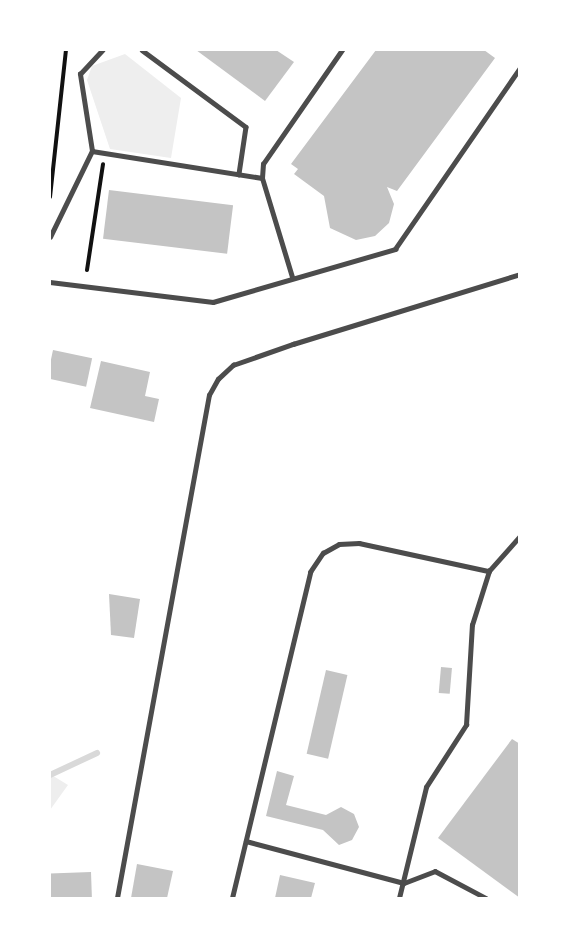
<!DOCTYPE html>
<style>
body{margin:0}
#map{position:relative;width:569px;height:948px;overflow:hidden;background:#fff;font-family:Georgia,serif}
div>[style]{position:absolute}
.green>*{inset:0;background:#eee}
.stream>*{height:6px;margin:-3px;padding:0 3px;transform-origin:3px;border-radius:3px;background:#d9d9d9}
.building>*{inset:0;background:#c4c4c4;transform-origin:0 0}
.path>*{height:4px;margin:-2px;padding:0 2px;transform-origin:2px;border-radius:2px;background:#111}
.service>*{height:4.5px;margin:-2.25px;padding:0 2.25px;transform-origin:2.25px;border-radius:2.25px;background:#4c4c4c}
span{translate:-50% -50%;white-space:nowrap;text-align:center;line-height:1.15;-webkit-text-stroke:6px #fff;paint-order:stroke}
.frame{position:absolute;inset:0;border:51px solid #fff;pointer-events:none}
</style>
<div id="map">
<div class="green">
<i style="clip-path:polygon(125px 54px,181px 98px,171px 158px,110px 149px,87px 80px,92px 66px)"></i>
<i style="clip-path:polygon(50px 774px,68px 785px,50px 810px)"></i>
</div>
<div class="stream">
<i style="left:50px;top:775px;width:52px;rotate:-25.1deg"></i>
</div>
<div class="building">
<i style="clip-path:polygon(196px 50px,276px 50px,294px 62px,265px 101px)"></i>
<i style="clip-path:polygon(376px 50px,484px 50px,495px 58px,397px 191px,387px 187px,394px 204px,389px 223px,375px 236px,356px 240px,330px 228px,324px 196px,294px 174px,298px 169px,291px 164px)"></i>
<i style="left:109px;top:190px;width:125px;height:49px;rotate:7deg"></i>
<i style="left:53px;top:350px;width:40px;height:29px;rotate:12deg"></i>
<i style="clip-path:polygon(101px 361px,150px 372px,145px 396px,159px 399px,154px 422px,90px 408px)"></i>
<i style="clip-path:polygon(109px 594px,140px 599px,134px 638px,111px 635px)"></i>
<i style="left:441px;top:667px;width:11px;height:26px;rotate:5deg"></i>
<i style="left:326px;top:670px;width:22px;height:86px;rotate:13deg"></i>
<i style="clip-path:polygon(512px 739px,520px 744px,520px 898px,438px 838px)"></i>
<i style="clip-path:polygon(277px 771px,294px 776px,286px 805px,326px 815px,341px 807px,354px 814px,359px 827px,352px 840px,339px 845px,323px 830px,266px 816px)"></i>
<i style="clip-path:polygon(137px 864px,173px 871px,167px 898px,131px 898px)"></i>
<i style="left:91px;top:872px;width:26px;height:41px;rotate:88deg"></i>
<i style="clip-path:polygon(280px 875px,315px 883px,311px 898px,275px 898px)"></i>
</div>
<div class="path">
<i style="left:50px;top:197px;width:148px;rotate:-83.8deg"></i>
<i style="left:87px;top:270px;width:107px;rotate:-81.4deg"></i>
</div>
<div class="service">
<i style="left:142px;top:50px;width:129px;rotate:36.5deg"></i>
<i style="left:246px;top:127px;width:48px;rotate:98.5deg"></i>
<i style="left:92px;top:151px;width:172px;rotate:9deg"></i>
<i style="left:50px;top:237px;width:96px;rotate:-64deg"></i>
<i style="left:92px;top:151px;width:78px;rotate:-98.9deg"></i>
<i style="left:80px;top:74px;width:33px;rotate:-47deg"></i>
<i style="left:292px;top:277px;width:103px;rotate:-106.9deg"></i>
<i style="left:262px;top:178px;width:14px;rotate:-86deg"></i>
<i style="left:263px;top:164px;width:139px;rotate:-55.3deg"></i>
<i style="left:50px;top:282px;width:164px;rotate:7deg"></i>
<i style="left:213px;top:302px;width:190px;rotate:-16.2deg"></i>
<i style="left:395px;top:249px;width:220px;rotate:-55.4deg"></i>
<i style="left:246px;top:841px;width:163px;rotate:14.9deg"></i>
<i style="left:404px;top:883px;width:33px;rotate:-21deg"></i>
<i style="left:435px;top:871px;width:58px;rotate:27.9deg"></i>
<i style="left:117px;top:898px;width:511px;rotate:-79.64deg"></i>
<i style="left:209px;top:395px;width:18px;rotate:-61deg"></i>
<i style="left:218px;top:379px;width:21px;rotate:-43deg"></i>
<i style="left:233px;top:365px;width:64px;rotate:-19.3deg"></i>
<i style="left:293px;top:344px;width:238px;rotate:-17.1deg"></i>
<i style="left:232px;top:898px;width:335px;rotate:-76.5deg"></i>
<i style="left:310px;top:572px;width:23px;rotate:-56deg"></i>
<i style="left:323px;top:553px;width:18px;rotate:-29deg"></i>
<i style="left:339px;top:544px;width:20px;rotate:-3deg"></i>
<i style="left:359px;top:543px;width:133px;rotate:12.2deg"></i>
<i style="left:489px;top:571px;width:47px;rotate:-48.5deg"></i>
<i style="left:399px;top:898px;width:114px;rotate:-76.3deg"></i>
<i style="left:426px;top:787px;width:74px;rotate:-57.2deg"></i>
<i style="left:466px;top:725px;width:100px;rotate:-86.6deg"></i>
<i style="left:472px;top:625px;width:57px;rotate:-72.5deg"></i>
</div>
<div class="frame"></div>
</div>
